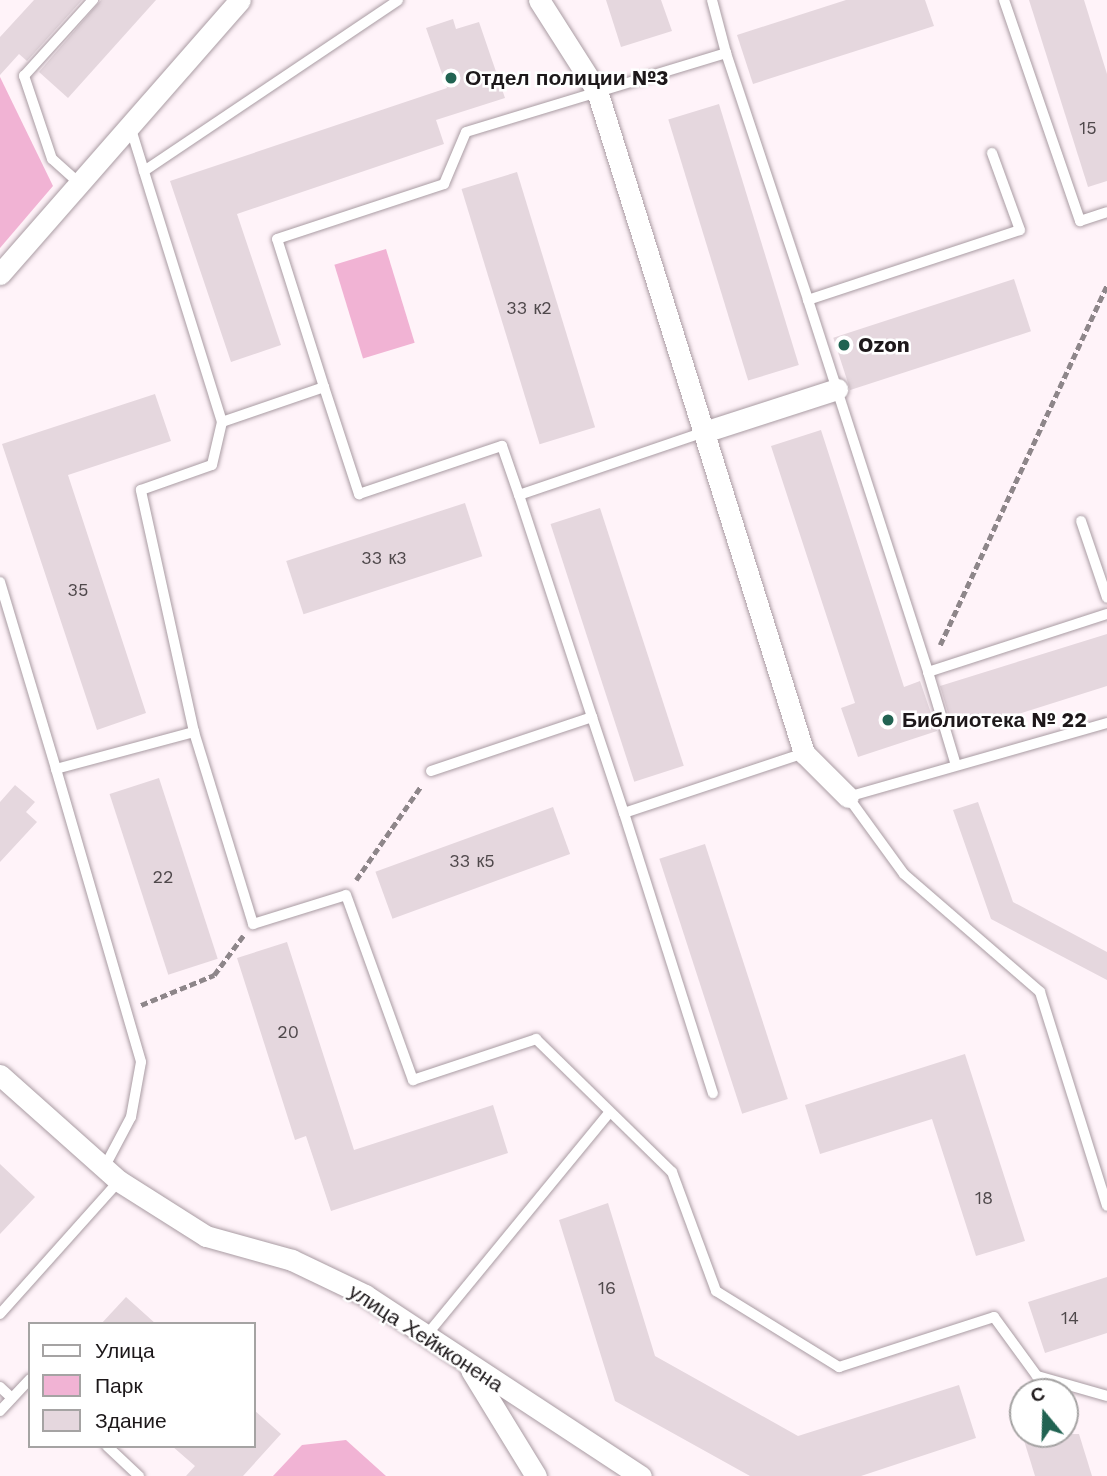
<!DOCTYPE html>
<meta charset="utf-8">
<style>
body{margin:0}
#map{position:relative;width:1107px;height:1476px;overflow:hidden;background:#fff3f9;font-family:"Work Sans",sans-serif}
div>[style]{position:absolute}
.green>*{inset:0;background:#f1b3d4;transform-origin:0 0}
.building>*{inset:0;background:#e5d7de;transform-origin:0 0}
.path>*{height:4.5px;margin-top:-2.25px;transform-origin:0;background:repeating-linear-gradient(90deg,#8e868a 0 7px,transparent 0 10.5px)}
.roads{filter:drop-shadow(0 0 2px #aa9ca3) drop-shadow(0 0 2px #aa9ca3)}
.service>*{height:10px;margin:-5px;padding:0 5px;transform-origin:5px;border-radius:5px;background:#fff}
.minor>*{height:21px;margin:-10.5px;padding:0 10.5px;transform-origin:10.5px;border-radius:10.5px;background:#fff}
.dots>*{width:19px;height:19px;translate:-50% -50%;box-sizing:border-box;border:4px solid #fff;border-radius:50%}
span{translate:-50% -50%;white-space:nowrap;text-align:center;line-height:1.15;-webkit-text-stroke:5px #fff;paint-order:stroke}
.number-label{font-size:18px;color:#4f484b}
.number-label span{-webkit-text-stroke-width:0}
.poi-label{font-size:21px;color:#1d181a;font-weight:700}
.left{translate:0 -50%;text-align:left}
.street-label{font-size:21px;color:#1d181a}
.legend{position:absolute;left:28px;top:1322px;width:228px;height:126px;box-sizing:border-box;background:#fff;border:2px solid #a5a3a3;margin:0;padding:9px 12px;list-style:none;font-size:21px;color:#1d181a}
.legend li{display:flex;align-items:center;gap:14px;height:35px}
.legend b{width:35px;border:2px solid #a5a3a3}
.north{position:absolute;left:1009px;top:1378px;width:70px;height:70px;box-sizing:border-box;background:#fff;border:2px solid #a5a3a3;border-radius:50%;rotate:341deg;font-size:19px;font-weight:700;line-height:28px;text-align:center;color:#1d181a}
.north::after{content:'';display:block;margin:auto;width:24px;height:32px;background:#216352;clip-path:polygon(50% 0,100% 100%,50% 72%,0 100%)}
</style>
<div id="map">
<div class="green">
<i style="clip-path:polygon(0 77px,53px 186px,0 248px)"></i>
<i style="left:386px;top:249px;width:98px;height:54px;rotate:73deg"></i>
<i style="clip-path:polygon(346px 1440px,386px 1476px,273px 1476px,302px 1445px)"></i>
</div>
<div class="building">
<i style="clip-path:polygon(34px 0,82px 0,27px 61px,19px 54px,0 75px,0 37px)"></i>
<i style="clip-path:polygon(101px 0,156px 0,68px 98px,39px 72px)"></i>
<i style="clip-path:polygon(606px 0,661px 0,672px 31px,621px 47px)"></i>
<i style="clip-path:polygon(846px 0,925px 0,934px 26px,753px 84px,737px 35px)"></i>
<i style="clip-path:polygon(1029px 0,1084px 0,1107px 74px,1107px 181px,1088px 187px)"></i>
<i style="clip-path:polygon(453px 19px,456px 29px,479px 22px,505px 98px,436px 120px,444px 144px,237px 214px,281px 345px,231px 362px,170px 181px,447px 88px,426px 28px)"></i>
<i style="left:719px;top:104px;width:273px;height:53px;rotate:73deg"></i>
<i style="left:517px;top:172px;width:267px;height:58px;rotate:73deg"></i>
<i style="left:1014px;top:279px;width:55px;height:190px;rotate:72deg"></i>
<i style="clip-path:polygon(155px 394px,171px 441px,68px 475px,146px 713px,97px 730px,2px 444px)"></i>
<i style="clip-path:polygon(821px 430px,904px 687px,920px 681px,937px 731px,858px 757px,841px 708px,855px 703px,771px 446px)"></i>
<i style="left:465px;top:503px;width:56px;height:188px;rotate:72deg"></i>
<i style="left:600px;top:508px;width:271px;height:52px;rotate:72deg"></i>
<i style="clip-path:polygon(1107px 634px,1107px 686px,968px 730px,966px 722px,952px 726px,940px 686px)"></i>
<i style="left:159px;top:778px;width:190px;height:52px;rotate:72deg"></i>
<i style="clip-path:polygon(15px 785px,35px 802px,26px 812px,37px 822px,0 862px,0 802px)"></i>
<i style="clip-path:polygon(978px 802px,1013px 902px,1107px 952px,1107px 980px,991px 919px,953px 810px)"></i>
<i style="left:553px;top:807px;width:50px;height:189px;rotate:70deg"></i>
<i style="left:705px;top:844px;width:268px;height:48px;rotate:72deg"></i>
<i style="clip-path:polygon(287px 942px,354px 1150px,493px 1105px,508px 1153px,331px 1211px,306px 1136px,295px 1140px,237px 958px)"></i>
<i style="clip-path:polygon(965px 1054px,1025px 1241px,976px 1256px,932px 1119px,820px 1154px,805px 1105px)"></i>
<i style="clip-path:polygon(0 1164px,35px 1197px,0 1234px)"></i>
<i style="clip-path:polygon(608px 1203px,655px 1356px,798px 1436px,959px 1385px,976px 1438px,861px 1476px,750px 1476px,615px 1401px,559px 1220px)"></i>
<i style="clip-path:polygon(1107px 1277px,1107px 1333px,1045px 1353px,1028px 1302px)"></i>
<i style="clip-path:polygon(126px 1297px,156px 1324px,101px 1324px)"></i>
<i style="clip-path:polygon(254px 1410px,281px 1434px,243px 1476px,186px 1476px,195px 1466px,172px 1446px,254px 1446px)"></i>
<i style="clip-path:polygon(1022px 1434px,1079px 1434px,1092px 1476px,1035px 1476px)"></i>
</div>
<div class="path">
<i style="left:940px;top:645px;width:396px;rotate:-65.1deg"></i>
<i style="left:356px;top:880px;width:114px;rotate:-55.3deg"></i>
<i style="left:141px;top:1005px;width:79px;rotate:-22.3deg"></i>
<i style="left:214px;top:975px;width:49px;rotate:-53.4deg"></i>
</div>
<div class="roads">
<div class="service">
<i style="left:712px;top:0;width:55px;rotate:75.2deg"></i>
<i style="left:1004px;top:0;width:234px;rotate:71deg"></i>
<i style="left:1080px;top:221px;width:28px;rotate:-18deg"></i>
<i style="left:130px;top:126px;width:47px;rotate:72.7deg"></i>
<i style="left:79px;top:183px;width:36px;rotate:-138deg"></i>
<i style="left:52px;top:159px;width:88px;rotate:-108.6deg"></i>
<i style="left:24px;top:76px;width:103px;rotate:-47.8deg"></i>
<i style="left:808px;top:300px;width:391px;rotate:72.1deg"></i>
<i style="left:324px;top:387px;width:113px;rotate:71.9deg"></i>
<i style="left:359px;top:494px;width:151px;rotate:-18.6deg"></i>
<i style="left:502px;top:446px;width:52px;rotate:70.9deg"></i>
<i style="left:519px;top:495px;width:195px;rotate:-18.8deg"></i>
<i style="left:222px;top:422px;width:263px;rotate:-107.3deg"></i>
<i style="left:144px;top:171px;width:306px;rotate:-33.9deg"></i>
<i style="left:519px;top:495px;width:234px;rotate:71.8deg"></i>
<i style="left:1081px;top:521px;width:81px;rotate:71.3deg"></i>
<i style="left:0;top:582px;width:195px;rotate:73.3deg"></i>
<i style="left:56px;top:769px;width:143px;rotate:-15deg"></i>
<i style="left:194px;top:732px;width:248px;rotate:-102.4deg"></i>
<i style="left:141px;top:490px;width:75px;rotate:-19.4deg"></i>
<i style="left:212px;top:465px;width:44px;rotate:-76.9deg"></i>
<i style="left:222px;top:422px;width:108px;rotate:-18.9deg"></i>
<i style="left:324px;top:387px;width:155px;rotate:-107.6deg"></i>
<i style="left:277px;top:239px;width:176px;rotate:-18.2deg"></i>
<i style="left:444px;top:184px;width:56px;rotate:-67.1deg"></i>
<i style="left:466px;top:132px;width:272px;rotate:-16.9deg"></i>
<i style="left:726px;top:53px;width:260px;rotate:71.6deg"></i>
<i style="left:808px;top:300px;width:223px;rotate:-18.3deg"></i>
<i style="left:1020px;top:230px;width:82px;rotate:-110deg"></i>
<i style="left:1107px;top:723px;width:269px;rotate:164.1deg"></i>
<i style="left:848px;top:797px;width:95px;rotate:54deg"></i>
<i style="left:904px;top:874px;width:180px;rotate:40.9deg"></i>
<i style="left:1040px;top:992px;width:224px;rotate:72.6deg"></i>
<i style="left:194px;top:732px;width:201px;rotate:72.9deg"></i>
<i style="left:253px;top:924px;width:97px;rotate:-17.3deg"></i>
<i style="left:346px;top:895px;width:197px;rotate:70.1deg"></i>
<i style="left:413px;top:1080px;width:130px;rotate:-18.4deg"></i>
<i style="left:536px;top:1039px;width:190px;rotate:44.4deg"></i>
<i style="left:672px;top:1172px;width:127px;rotate:69.7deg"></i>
<i style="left:716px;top:1291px;width:145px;rotate:31.7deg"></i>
<i style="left:839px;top:1367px;width:163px;rotate:-17.9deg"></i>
<i style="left:994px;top:1317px;width:73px;rotate:53.9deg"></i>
<i style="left:1037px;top:1376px;width:73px;rotate:15.9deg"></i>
<i style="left:955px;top:762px;width:94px;rotate:-106.7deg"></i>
<i style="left:928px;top:672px;width:188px;rotate:-18deg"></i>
<i style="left:56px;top:769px;width:305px;rotate:73.8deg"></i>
<i style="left:141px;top:1062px;width:56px;rotate:100.3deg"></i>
<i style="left:131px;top:1117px;width:58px;rotate:117.9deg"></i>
<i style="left:431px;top:771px;width:170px;rotate:-18.5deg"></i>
<i style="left:592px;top:717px;width:101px;rotate:71.6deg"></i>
<i style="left:624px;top:813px;width:190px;rotate:-18.4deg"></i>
<i style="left:624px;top:813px;width:294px;rotate:72.4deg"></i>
<i style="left:0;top:1314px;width:178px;rotate:-48.2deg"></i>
<i style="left:425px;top:1337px;width:290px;rotate:-50.6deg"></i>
<i style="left:0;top:1387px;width:16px;rotate:43deg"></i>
<i style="left:0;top:1411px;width:44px;rotate:-46.8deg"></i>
<i style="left:107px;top:1446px;width:44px;rotate:43.2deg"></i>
</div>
<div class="minor">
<i style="left:539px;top:0;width:108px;rotate:57.5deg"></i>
<i style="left:597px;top:91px;width:694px;rotate:72.64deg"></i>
<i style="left:804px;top:753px;width:62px;rotate:45deg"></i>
<i style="left:0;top:274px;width:364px;rotate:-48.8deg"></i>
<i style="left:704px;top:432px;width:140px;rotate:-17.9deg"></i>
<i style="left:0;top:1075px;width:159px;rotate:41.7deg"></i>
<i style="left:119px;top:1181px;width:103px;rotate:32.3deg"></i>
<i style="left:206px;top:1236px;width:89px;rotate:15.6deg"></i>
<i style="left:292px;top:1260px;width:81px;rotate:25.6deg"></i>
<i style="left:365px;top:1295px;width:330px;rotate:33.3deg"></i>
<i style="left:471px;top:1370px;width:124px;rotate:58.5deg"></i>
</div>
</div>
<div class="dots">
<i style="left:451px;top:78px;background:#216352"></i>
<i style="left:844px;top:345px;background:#216352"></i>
<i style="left:888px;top:720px;background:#216352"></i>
</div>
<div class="number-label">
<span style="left:1088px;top:128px">15</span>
<span style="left:529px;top:308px">33 к2</span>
<span style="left:384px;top:558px">33 к3</span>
<span style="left:78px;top:590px">35</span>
<span style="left:472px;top:861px">33 к5</span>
<span style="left:163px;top:877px">22</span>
<span style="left:288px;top:1032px">20</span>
<span style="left:984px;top:1198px">18</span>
<span style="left:607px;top:1288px">16</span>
<span style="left:1070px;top:1318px">14</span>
</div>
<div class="poi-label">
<span class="left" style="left:465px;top:78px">Отдел полиции №3</span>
<span class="left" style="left:858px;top:345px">Ozon</span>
<span class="left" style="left:902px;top:720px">Библиотека № 22</span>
</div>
<div class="street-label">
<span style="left:426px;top:1338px;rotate:33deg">улица Хейкконена</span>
</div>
<ul class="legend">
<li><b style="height:9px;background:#fff"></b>Улица</li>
<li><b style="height:19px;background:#f1b3d4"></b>Парк</li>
<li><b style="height:19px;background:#e5d7de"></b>Здание</li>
</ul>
<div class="north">С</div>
</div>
